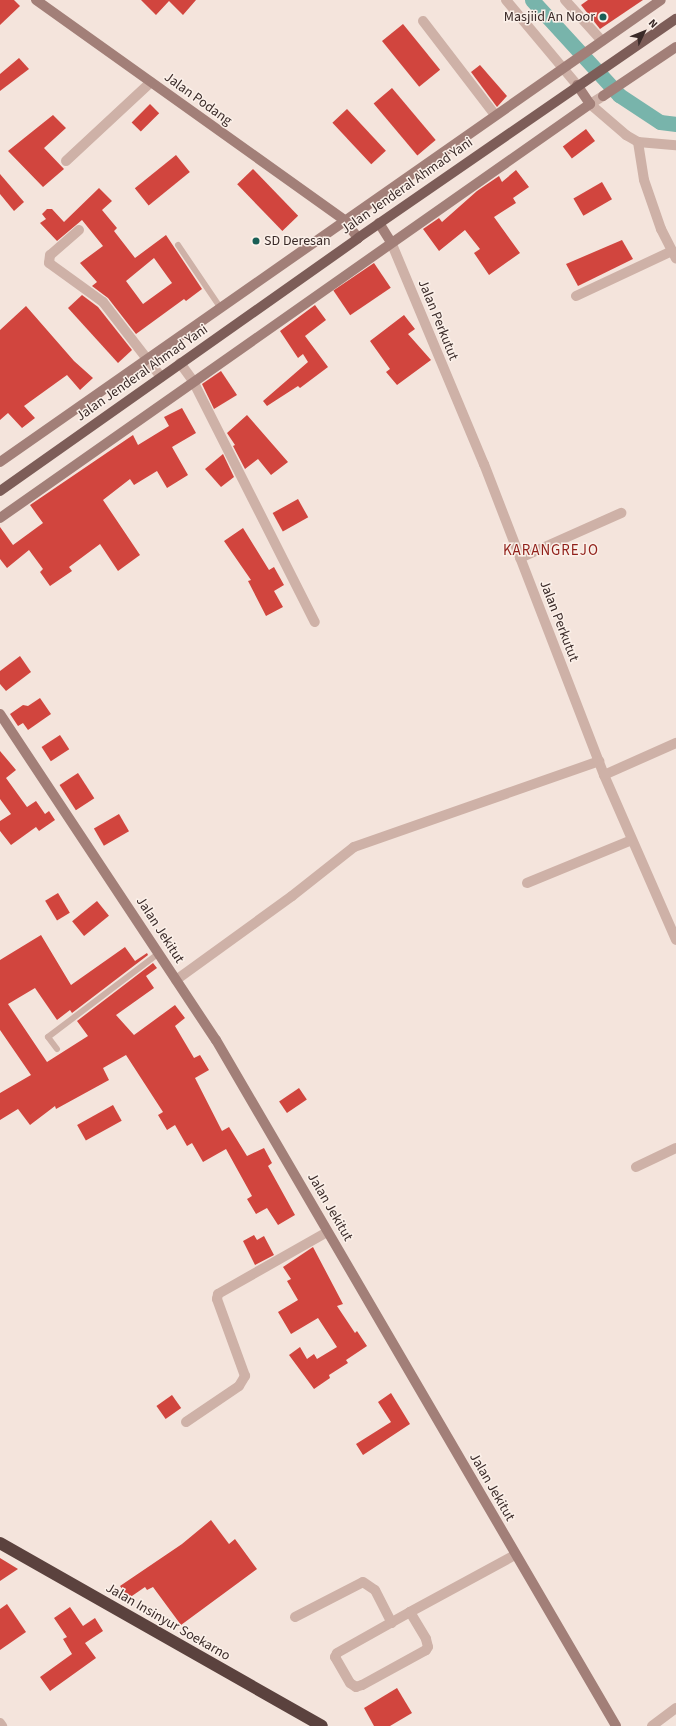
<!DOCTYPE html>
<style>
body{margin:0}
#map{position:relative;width:676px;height:1726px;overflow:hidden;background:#f4e4dc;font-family:"Source Sans 3",sans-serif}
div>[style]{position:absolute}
.canal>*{height:15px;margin:-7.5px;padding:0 7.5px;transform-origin:7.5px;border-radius:7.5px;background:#78b4ab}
.building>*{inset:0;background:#d1453e;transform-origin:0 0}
.lane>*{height:6px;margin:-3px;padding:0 3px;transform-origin:3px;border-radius:3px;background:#ceb1a7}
.street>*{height:10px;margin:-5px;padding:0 5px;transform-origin:5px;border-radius:5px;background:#ceb1a7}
.secondary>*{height:10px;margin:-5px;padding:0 5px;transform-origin:5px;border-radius:5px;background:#a27f78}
.primary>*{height:10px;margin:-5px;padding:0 5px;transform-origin:5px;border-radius:5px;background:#7d5d58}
.highway>*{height:12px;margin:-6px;padding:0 6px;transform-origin:6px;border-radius:6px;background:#5b423e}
.dots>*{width:11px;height:11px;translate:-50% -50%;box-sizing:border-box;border:2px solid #fbf0e9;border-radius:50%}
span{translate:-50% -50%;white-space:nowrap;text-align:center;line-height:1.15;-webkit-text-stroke:3px #fbf0e9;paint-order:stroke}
.poi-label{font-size:14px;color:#3a2a28}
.right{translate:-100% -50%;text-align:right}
.left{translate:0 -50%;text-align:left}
.street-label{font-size:14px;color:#3a2a28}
.neighbourhood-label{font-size:15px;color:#901f19;letter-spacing:1px}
.north{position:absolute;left:624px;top:12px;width:40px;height:40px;-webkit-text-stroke:3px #fbf0e9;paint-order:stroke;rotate:47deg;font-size:11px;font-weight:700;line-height:16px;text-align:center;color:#3a2a28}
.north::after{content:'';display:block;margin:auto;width:14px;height:18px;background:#3a2a28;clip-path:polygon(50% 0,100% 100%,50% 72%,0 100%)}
</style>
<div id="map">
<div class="canal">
<i style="left:532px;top:0;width:129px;rotate:47.5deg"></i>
<i style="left:619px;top:95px;width:49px;rotate:33.4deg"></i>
<i style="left:660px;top:122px;width:16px;rotate:7deg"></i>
</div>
<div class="building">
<i style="clip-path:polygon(0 0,14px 0,20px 6px,0 25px)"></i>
<i style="clip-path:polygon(141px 0,196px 0,183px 15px,169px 1px,156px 15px)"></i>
<i style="clip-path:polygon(588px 0,643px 0,600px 29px,581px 5px)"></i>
<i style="left:403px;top:24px;width:59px;height:27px;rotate:51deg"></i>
<i style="clip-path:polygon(19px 58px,29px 69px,0 91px,0 74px)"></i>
<i style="clip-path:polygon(480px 65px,507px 96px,497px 107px,471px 72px)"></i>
<i style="left:392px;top:88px;width:68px;height:24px;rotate:50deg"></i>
<i style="left:150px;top:104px;width:13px;height:26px;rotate:45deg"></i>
<i style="left:347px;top:109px;width:57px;height:20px;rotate:47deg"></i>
<i style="clip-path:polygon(53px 115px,66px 128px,44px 148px,64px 169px,43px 187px,8px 151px)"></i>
<i style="left:586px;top:129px;width:15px;height:29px;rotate:53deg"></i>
<i style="left:176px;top:155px;width:22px;height:53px;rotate:51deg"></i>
<i style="left:253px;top:169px;width:65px;height:22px;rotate:46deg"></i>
<i style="clip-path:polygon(516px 170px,529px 187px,513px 198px,516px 203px,494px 217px,520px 253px,489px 275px,474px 253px,480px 249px,465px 230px,439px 251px,423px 229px,439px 218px,442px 222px,477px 191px,499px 176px,502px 182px)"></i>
<i style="clip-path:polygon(0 174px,24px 202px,14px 211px,0 194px)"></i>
<i style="left:602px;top:182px;width:20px;height:33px;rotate:60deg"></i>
<i style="clip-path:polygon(evenodd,99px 188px,112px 201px,102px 210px,117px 228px,114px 231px,135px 258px,166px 235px,202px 289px,186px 301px,184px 299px,136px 334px,108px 298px,92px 286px,97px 282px,80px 263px,103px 246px,82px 220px,57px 241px,40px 223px,46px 219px,42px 214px,47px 209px,52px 209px,64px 222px,99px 188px,154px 258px,172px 283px,143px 304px,126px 281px,154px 258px)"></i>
<i style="clip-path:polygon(622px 240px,633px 259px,578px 286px,566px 264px)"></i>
<i style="left:374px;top:263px;width:30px;height:49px;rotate:56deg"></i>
<i style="clip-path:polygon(82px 295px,98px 307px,132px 350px,118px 363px,68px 308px)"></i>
<i style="clip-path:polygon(315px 305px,326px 320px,305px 336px,328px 367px,300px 388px,298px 386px,267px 406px,263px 401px,308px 362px,303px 354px,298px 358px,280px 331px)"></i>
<i style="clip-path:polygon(26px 306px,74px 361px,93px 378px,80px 390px,67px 375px,24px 406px,35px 418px,22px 428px,8px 413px,0 420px,0 330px)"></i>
<i style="clip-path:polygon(404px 315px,415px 329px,408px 334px,431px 360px,397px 385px,386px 372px,390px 369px,370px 341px)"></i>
<i style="clip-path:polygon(221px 371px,237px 395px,214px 409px,202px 384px)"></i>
<i style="clip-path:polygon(182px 408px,196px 433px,172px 447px,188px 475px,167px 488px,157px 471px,134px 485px,130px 479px,103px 500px,140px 555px,118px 571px,100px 544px,69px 567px,72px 571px,50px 586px,40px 572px,43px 569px,29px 550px,7px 568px,0 559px,0 527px,13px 545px,43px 523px,30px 505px,133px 435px,138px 445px,169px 426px,164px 417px)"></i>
<i style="clip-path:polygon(247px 415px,288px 462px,271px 475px,258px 459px,245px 469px,233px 446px,235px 445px,227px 433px)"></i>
<i style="clip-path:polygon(223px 454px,234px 477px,221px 487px,205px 469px)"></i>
<i style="left:298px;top:499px;width:21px;height:29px;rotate:61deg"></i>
<i style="clip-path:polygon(243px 528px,269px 570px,274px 567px,284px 585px,274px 591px,283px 607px,266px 616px,248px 581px,251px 580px,224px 541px)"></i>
<i style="clip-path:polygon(20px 656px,31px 672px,6px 691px,0 684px,0 671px)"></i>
<i style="clip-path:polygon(40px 698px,51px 714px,28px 730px,23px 723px,18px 726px,10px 714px,23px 705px,28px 706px)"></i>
<i style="left:60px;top:735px;width:17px;height:22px;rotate:57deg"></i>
<i style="clip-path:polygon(0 751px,16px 770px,6px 778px,27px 807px,36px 801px,45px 814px,49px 811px,55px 820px,39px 831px,36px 827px,11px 845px,0 831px,0 821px,11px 814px,0 799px)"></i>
<i style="left:78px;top:773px;width:30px;height:22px;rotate:57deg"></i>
<i style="left:119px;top:814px;width:20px;height:29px;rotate:60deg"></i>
<i style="left:58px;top:893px;width:23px;height:15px;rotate:59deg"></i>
<i style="left:97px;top:901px;width:19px;height:32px;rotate:51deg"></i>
<i style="clip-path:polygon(41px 935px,71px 985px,125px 947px,135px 961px,147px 953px,148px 955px,72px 1013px,70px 1010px,57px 1020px,35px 988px,8px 1004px,47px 1062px,88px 1036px,77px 1021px,153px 963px,157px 968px,146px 976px,154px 988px,116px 1015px,134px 1035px,175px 1005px,185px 1018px,175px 1026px,194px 1058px,200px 1055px,209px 1070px,195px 1078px,222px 1131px,229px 1127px,247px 1156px,264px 1148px,272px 1163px,268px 1166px,295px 1215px,278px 1225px,267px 1208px,256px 1214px,247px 1199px,252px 1196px,226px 1149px,203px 1162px,192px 1143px,187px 1146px,175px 1125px,167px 1130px,158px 1115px,163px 1112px,126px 1055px,103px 1068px,109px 1080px,56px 1109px,55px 1106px,30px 1125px,18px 1109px,0 1120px,0 1093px,31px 1075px,0 1030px,0 960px)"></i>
<i style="left:299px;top:1088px;width:14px;height:24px;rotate:56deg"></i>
<i style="left:113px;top:1105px;width:18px;height:41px;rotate:61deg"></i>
<i style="clip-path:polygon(254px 1235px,257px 1240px,264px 1236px,274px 1255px,255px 1265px,243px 1241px)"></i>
<i style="clip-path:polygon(313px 1247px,343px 1304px,337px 1306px,355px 1333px,357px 1331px,367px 1346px,346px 1360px,348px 1363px,329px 1375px,330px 1378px,314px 1389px,289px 1355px,300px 1347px,307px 1359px,314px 1354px,317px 1359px,337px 1347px,318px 1318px,291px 1334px,278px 1312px,298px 1300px,287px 1281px,291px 1279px,283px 1267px)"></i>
<i style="clip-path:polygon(391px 1393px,410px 1424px,363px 1455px,356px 1444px,391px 1422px,378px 1402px)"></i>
<i style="left:172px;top:1395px;width:16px;height:19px;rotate:55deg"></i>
<i style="clip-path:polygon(211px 1520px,229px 1544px,235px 1539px,257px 1569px,181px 1625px,153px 1587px,147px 1590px,145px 1587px,129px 1598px,120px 1586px,182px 1544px)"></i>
<i style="clip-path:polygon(0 1558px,18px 1569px,0 1581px)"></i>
<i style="clip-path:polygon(7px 1604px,26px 1632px,0 1650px,0 1609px)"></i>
<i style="clip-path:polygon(70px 1607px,83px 1626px,95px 1618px,103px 1631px,85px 1643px,96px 1658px,50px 1691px,40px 1677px,72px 1654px,63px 1639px,67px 1637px,54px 1618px)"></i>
<i style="clip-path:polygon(397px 1688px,412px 1713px,390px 1726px,374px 1726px,364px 1708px)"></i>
</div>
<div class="lane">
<i style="left:178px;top:245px;width:75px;rotate:55.9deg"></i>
<i style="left:57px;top:1049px;width:15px;rotate:-127deg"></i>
<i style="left:48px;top:1037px;width:139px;rotate:-37.1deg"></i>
</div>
<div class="street">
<i style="left:506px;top:0;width:111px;rotate:50.1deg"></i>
<i style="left:565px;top:0;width:55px;rotate:47.9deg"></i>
<i style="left:423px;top:21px;width:118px;rotate:52.5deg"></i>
<i style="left:603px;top:96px;width:15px;rotate:148deg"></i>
<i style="left:590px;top:104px;width:48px;rotate:40.7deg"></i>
<i style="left:626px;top:135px;width:14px;rotate:30deg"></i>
<i style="left:638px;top:142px;width:38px;rotate:5deg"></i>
<i style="left:638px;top:142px;width:38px;rotate:81deg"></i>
<i style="left:644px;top:180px;width:52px;rotate:70.9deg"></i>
<i style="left:661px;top:229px;width:33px;rotate:63deg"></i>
<i style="left:66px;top:161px;width:116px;rotate:-42.9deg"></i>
<i style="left:79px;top:230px;width:38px;rotate:139deg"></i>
<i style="left:50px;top:255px;width:8px;rotate:97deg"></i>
<i style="left:49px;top:263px;width:67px;rotate:35.8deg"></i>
<i style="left:103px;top:302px;width:95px;rotate:52.3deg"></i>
<i style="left:391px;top:242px;width:241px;rotate:67.3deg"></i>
<i style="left:484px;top:464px;width:333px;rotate:68.9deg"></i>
<i style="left:604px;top:775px;width:180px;rotate:66.4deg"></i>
<i style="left:576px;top:296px;width:106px;rotate:-25.1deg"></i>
<i style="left:180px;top:363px;width:22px;rotate:54deg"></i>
<i style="left:193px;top:381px;width:270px;rotate:63.2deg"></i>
<i style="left:520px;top:558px;width:111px;rotate:-24deg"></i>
<i style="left:604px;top:775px;width:79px;rotate:-24deg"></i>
<i style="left:527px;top:883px;width:113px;rotate:-22.3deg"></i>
<i style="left:176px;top:980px;width:143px;rotate:-35.9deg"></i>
<i style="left:292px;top:896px;width:79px;rotate:-38.3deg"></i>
<i style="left:354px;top:847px;width:260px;rotate:-19.3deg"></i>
<i style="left:636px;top:1167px;width:44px;rotate:-25.4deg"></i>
<i style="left:186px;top:1422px;width:64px;rotate:-34.2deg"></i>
<i style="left:239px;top:1386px;width:12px;rotate:-59deg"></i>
<i style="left:245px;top:1376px;width:82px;rotate:-110deg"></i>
<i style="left:217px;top:1299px;width:5px;rotate:-79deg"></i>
<i style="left:218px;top:1294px;width:125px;rotate:-29.6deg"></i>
<i style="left:410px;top:1612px;width:31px;rotate:59deg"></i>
<i style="left:426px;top:1639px;width:8px;rotate:76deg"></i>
<i style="left:428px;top:1647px;width:4px;rotate:124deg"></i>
<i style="left:426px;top:1650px;width:73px;rotate:151.3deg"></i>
<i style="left:362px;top:1685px;width:6px;rotate:162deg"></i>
<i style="left:356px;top:1687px;width:7px;rotate:-146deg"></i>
<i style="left:350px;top:1683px;width:30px;rotate:-120deg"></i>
<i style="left:335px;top:1657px;width:4px;rotate:-63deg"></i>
<i style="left:337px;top:1653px;width:84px;rotate:-29.3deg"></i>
<i style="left:410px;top:1612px;width:119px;rotate:-28.5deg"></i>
<i style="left:295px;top:1617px;width:76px;rotate:-27.2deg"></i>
<i style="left:363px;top:1582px;width:14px;rotate:34deg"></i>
<i style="left:375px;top:1590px;width:37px;rotate:63deg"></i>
<i style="left:0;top:1723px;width:4px;rotate:56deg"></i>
<i style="left:652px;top:1726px;width:30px;rotate:-37deg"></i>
</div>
<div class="secondary">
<i style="left:36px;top:0;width:379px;rotate:35.5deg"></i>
<i style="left:344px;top:220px;width:23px;rotate:52deg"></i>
<i style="left:603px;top:96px;width:88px;rotate:-33.9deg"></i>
<i style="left:379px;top:223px;width:22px;rotate:58deg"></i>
<i style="left:0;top:462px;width:806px;rotate:-34.95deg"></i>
<i style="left:0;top:518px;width:721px;rotate:-35.06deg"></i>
<i style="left:590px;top:104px;width:23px;rotate:-124deg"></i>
<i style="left:0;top:714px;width:391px;rotate:56.5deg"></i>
<i style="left:216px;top:1040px;width:794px;rotate:59.75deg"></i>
</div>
<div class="primary">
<i style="left:0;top:491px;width:438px;rotate:-35.2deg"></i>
<i style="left:358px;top:238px;width:386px;rotate:-34.6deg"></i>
</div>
<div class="highway">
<i style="left:0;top:1543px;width:370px;rotate:29.6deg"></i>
</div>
<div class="dots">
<i style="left:603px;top:17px;background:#195f56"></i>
<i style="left:256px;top:241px;background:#195f56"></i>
</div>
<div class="poi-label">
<span class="right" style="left:595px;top:17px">Masjiid An Noor</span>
<span class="left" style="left:264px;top:241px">SD Deresan</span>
</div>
<div class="street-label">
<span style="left:198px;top:99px;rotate:36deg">Jalan Podang</span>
<span style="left:407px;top:186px;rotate:-35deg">Jalan Jenderal Ahmad Yani</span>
<span style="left:438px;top:320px;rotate:68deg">Jalan Perkutut</span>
<span style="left:142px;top:373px;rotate:-35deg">Jalan Jenderal Ahmad Yani</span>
<span style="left:559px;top:621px;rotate:69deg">Jalan Perkutut</span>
<span style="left:160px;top:930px;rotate:57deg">Jalan Jekitut</span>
<span style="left:330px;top:1207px;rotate:60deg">Jalan Jekitut</span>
<span style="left:492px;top:1487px;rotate:60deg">Jalan Jekitut</span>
<span style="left:168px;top:1622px;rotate:30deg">Jalan Insinyur Soekarno</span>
</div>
<div class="neighbourhood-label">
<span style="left:551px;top:551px">KARANGREJO</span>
</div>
<div class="north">N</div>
</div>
